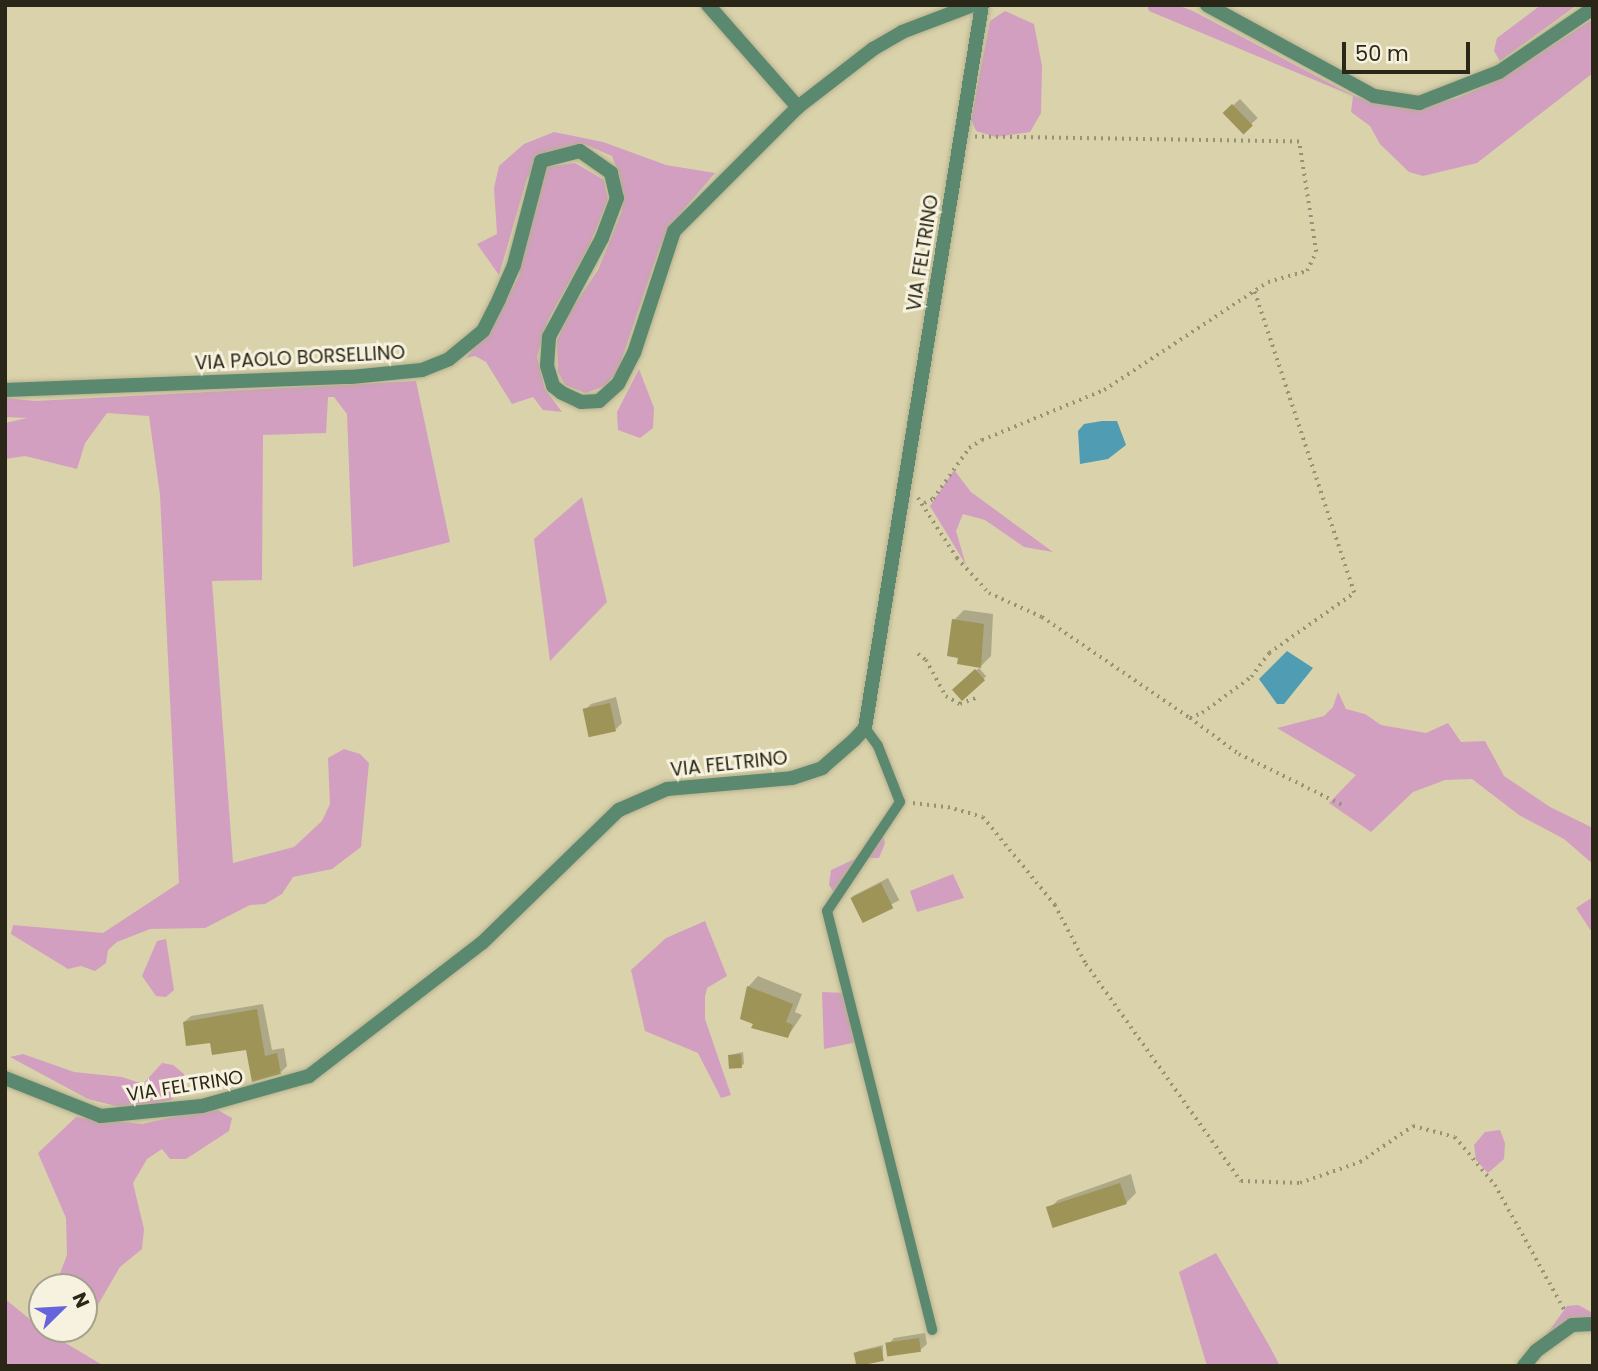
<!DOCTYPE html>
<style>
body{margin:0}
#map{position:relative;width:1598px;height:1371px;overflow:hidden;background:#d9d2ab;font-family:Poppins,sans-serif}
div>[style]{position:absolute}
.green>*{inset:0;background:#d29fc1}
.water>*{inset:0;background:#509cb3}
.shadow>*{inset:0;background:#0003;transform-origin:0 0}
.building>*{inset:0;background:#9e9457;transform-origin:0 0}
.path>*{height:3.5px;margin-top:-1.75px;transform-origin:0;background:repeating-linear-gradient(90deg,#989274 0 2px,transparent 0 7px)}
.roads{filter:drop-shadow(0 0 2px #b6b08e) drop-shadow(0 0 2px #b6b08e)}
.service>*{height:10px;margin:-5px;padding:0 5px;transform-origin:5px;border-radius:5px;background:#5a896f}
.minor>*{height:14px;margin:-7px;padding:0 7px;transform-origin:7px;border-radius:7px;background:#5a896f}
.tertiary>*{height:14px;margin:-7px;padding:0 7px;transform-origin:7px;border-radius:7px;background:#5a896f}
span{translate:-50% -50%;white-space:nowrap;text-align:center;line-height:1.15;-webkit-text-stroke:6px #f6f2df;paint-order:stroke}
.street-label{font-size:19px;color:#2a2718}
.frame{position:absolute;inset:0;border:7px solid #2a2718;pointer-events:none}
.north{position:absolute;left:28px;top:1273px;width:70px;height:70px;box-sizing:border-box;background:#f6f2df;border:2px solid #a4a18f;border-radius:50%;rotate:66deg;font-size:19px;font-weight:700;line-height:28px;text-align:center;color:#2a2718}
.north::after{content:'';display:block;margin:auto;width:24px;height:32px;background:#6564dd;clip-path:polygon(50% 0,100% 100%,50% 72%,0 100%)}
.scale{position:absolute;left:1342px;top:42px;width:128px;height:32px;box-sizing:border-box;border:4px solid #2a2718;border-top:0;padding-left:9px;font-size:21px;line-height:24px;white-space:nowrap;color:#2a2718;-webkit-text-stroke:5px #f6f2df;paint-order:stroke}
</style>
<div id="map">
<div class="green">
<i style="clip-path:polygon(1147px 5px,1177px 5px,1193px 11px,1354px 96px,1374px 102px,1424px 106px,1457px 98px,1500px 79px,1593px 19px,1593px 73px,1477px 163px,1423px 176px,1409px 172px,1380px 144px,1370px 126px,1351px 112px,1353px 96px,1149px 11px)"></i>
<i style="clip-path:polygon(1541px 5px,1577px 5px,1500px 61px,1494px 51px,1497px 38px)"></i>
<i style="clip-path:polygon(1005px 11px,1034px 24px,1042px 66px,1041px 113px,1030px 132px,996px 137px,976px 131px,971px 119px,990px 21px)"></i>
<i style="clip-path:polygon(554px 132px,603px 142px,666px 165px,715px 173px,680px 214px,659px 249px,618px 370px,607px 385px,586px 393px,565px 385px,558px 372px,557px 341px,569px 313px,598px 270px,622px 211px,620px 178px,612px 156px,584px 144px,548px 151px,527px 178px,499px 275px,477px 244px,497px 234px,494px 188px,499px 166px,524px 144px)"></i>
<i style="clip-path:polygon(575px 163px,604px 180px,608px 200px,589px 246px,548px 320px,537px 357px,545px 389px,562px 412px,543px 410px,533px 397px,512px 404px,486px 362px,475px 356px,466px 358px,493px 325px,518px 278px,541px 175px,547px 167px)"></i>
<i style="clip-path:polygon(639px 369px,654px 408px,653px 428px,640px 438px,618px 430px,617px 412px)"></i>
<i style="clip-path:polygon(416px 381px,450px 542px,353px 567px,347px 414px,334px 397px,328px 397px,326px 433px,263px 435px,262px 580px,212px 581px,233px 863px,294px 847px,322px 821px,330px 804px,328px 758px,344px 749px,360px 754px,369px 763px,361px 847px,332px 869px,293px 877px,282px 894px,265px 904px,250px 905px,205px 928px,150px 929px,117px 942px,108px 950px,106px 963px,95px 971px,81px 966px,68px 969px,11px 934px,13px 925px,103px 933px,179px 883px,160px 495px,149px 416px,107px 413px,85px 443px,77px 469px,25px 456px,5px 459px,5px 423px,27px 418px,5px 417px,5px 398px,35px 401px)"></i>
<i style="clip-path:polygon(954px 470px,971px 492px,1053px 552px,1024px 547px,985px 520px,963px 514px,956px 531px,966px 565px,930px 506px)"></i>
<i style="clip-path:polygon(582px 497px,607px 602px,550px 661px,534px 539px)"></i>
<i style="clip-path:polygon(1338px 692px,1346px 709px,1365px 714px,1381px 725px,1426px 733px,1448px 723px,1461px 742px,1485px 741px,1504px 776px,1550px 807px,1593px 828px,1593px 864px,1564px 839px,1519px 815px,1472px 779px,1445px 780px,1413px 792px,1371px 832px,1329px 803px,1356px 775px,1277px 728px,1324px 716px,1333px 707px)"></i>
<i style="clip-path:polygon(880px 828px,885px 843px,879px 858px,866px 858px,835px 894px,829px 885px,831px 870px,855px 859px)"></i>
<i style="clip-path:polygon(953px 874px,964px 898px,917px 912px,910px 891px)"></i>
<i style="clip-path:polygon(1593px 897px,1593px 934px,1576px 908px)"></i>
<i style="clip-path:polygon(705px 921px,727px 976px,707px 988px,705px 997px,705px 1019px,731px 1095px,721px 1098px,698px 1053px,645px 1031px,631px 970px,666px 938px)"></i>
<i style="clip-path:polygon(166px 939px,174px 990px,166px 997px,156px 996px,142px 976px,157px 941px)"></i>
<i style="clip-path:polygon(822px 992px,845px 993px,857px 1042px,824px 1049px)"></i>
<i style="clip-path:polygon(23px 1054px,74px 1072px,122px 1077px,143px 1084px,162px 1063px,173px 1065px,184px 1074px,183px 1089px,171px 1100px,154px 1105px,120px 1107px,88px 1099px,10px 1057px)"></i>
<i style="clip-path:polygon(214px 1108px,232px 1118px,229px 1131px,186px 1159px,170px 1159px,162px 1149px,147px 1159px,133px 1183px,144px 1229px,142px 1249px,120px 1267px,92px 1315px,84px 1318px,84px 1287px,55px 1287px,67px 1255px,66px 1218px,38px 1153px,76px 1117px,142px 1124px)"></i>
<i style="clip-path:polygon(1500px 1130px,1505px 1143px,1504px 1159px,1488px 1173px,1476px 1160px,1474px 1145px,1485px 1132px)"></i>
<i style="clip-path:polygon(1216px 1253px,1270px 1347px,1280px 1366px,1207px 1366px,1179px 1272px)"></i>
<i style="clip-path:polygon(5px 1299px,42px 1329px,104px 1366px,5px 1366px)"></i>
<i style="clip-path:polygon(1578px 1305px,1593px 1313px,1593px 1319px,1544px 1338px,1567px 1306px)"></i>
</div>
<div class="water">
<i style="clip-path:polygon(1102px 421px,1117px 421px,1126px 445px,1108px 459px,1080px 464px,1078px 431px,1084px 424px)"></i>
<i style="clip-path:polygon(1287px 651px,1313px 668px,1284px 704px,1277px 704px,1259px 679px)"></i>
</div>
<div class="shadow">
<i style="left:1240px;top:99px;width:26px;height:21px;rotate:47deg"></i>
<i style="clip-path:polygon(964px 610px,993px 614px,991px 656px,981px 666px,954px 620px)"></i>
<i style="left:979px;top:668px;width:11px;height:33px;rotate:49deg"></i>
<i style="clip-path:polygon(616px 697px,622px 723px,616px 729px,585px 710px,591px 704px)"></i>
<i style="left:888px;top:878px;width:25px;height:40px;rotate:63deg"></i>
<i style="clip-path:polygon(758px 976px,802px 994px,795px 1012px,802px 1015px,788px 1036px,748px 987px)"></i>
<i style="clip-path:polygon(263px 1004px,272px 1050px,284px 1048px,287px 1066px,281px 1072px,247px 1048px,212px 1041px,184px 1022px,191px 1016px)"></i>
<i style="clip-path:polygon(743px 1052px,744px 1064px,741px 1066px,730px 1055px)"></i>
<i style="clip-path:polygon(1131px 1174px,1136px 1193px,1126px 1203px,1048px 1210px,1058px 1200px)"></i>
<i style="clip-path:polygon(925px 1333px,927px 1344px,920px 1350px,888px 1345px,894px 1338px)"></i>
<i style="clip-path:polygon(883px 1345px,883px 1359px,856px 1353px,858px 1351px)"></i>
</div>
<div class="building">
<i style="left:1232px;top:104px;width:30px;height:13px;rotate:46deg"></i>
<i style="clip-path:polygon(952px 619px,984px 624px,981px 668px,957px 664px,958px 658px,947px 656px)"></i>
<i style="left:975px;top:669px;width:15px;height:31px;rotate:48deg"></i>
<i style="left:610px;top:703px;width:29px;height:28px;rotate:78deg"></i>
<i style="left:881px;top:883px;width:28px;height:34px;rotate:64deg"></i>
<i style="clip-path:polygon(747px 986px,793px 1004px,786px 1022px,793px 1025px,788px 1038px,751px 1028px,753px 1024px,740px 1019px)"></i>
<i style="clip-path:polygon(257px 1009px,265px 1056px,277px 1053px,281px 1074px,252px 1082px,246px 1050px,212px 1055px,210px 1043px,186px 1046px,183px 1022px)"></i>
<i style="left:741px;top:1054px;width:14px;height:13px;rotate:86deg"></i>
<i style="left:1120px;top:1183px;width:22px;height:78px;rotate:72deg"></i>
<i style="left:919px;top:1338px;width:14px;height:34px;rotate:82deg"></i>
<i style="left:881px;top:1347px;width:14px;height:28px;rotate:78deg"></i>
</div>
<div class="path">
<i style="left:918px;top:498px;width:72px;rotate:57deg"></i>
<i style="left:957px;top:558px;width:47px;rotate:47.6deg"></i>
<i style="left:989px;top:593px;width:58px;rotate:24.4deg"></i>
<i style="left:1042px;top:617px;width:179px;rotate:34.3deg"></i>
<i style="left:1190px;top:718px;width:13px;rotate:-23deg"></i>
<i style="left:1202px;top:713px;width:61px;rotate:-36.3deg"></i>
<i style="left:1251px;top:677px;width:30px;rotate:-53deg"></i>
<i style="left:1269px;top:653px;width:104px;rotate:-35.2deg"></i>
<i style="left:1354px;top:593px;width:318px;rotate:-108.3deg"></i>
<i style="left:924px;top:503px;width:10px;rotate:-24deg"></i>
<i style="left:933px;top:499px;width:62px;rotate:-54.8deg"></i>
<i style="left:969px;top:448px;width:15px;rotate:-32deg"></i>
<i style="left:982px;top:440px;width:132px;rotate:-22.3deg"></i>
<i style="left:1104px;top:390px;width:196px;rotate:-33.4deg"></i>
<i style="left:1268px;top:282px;width:41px;rotate:-15.8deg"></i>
<i style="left:1307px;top:271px;width:21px;rotate:-65deg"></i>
<i style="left:1316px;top:252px;width:111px;rotate:-98.8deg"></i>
<i style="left:1299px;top:142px;width:324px;rotate:-179.1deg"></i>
<i style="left:918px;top:654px;width:10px;rotate:37deg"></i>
<i style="left:926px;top:660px;width:41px;rotate:60.9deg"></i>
<i style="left:946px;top:696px;width:16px;rotate:30deg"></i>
<i style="left:960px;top:704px;width:19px;rotate:-21deg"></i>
<i style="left:1190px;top:718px;width:61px;rotate:36.3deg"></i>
<i style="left:1239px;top:754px;width:117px;rotate:26.3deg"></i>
<i style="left:913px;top:803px;width:35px;rotate:7deg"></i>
<i style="left:948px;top:807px;width:36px;rotate:16deg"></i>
<i style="left:983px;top:817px;width:114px;rotate:50.7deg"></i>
<i style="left:1055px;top:905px;width:67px;rotate:62.3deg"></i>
<i style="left:1086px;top:964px;width:267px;rotate:54.5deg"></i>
<i style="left:1241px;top:1181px;width:59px;rotate:1.9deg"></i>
<i style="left:1300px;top:1183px;width:64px;rotate:-19.3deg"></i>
<i style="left:1360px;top:1162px;width:64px;rotate:-34.2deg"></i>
<i style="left:1413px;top:1126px;width:43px;rotate:14.7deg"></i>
<i style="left:1455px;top:1137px;width:62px;rotate:50.2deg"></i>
<i style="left:1495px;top:1185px;width:144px;rotate:60.9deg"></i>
</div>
<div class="roads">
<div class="service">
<i style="left:865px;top:728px;width:22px;rotate:54deg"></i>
<i style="left:878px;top:746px;width:60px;rotate:68.6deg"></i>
<i style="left:900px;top:802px;width:131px;rotate:123.8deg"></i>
<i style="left:827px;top:911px;width:432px;rotate:75.9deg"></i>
</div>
<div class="minor">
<i style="left:708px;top:5px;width:136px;rotate:48.6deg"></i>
<i style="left:1524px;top:1366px;width:19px;rotate:-51deg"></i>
<i style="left:1536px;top:1351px;width:44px;rotate:-35.8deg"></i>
<i style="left:1572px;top:1325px;width:21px;rotate:-3deg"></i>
</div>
<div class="tertiary">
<i style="left:1207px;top:5px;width:190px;rotate:28.6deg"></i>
<i style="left:1374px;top:96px;width:46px;rotate:8.8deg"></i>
<i style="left:1419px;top:103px;width:86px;rotate:-21.2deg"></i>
<i style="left:1499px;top:72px;width:114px;rotate:-34.2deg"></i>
<i style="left:5px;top:390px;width:346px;rotate:-2.2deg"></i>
<i style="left:351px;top:377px;width:71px;rotate:-5.6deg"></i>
<i style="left:422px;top:370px;width:29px;rotate:-22deg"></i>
<i style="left:449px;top:359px;width:44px;rotate:-39.5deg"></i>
<i style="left:483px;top:331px;width:36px;rotate:-63deg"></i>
<i style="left:499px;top:299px;width:37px;rotate:-66deg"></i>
<i style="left:514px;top:265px;width:107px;rotate:-75.4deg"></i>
<i style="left:541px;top:161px;width:40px;rotate:-14.4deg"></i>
<i style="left:580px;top:151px;width:38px;rotate:35deg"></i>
<i style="left:611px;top:173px;width:26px;rotate:77deg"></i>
<i style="left:617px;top:198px;width:43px;rotate:110.6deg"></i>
<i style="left:602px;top:238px;width:112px;rotate:118.2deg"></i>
<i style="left:549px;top:337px;width:29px;rotate:94deg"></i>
<i style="left:547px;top:366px;width:21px;rotate:73deg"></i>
<i style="left:553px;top:386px;width:11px;rotate:38deg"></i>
<i style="left:562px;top:393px;width:21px;rotate:25deg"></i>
<i style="left:581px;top:402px;width:18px;rotate:-3deg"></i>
<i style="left:599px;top:401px;width:25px;rotate:-42deg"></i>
<i style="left:618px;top:384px;width:35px;rotate:-63deg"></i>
<i style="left:634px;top:353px;width:128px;rotate:-71.8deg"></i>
<i style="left:674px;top:231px;width:175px;rotate:-45deg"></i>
<i style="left:798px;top:107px;width:95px;rotate:-37.7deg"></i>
<i style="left:873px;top:49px;width:34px;rotate:-30deg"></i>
<i style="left:902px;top:32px;width:76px;rotate:-20.8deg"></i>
<i style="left:5px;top:1078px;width:103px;rotate:21.6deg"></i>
<i style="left:101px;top:1116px;width:101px;rotate:-5.7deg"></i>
<i style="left:202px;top:1106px;width:111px;rotate:-15.7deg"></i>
<i style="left:309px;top:1076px;width:218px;rotate:-37.6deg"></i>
<i style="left:482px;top:943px;width:191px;rotate:-44.2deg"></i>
<i style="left:619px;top:810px;width:52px;rotate:-23.6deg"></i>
<i style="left:667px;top:789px;width:125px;rotate:-5deg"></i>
<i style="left:792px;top:778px;width:32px;rotate:-18deg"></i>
<i style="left:822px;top:768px;width:43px;rotate:-41.2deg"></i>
<i style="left:854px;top:740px;width:16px;rotate:-47deg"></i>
<i style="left:865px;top:728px;width:732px;rotate:-80.81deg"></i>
</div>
</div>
<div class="street-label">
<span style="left:923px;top:253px;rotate:-81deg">VIA FELTRINO</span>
<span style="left:300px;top:358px;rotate:-3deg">VIA PAOLO BORSELLINO</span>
<span style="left:729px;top:764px;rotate:-6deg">VIA FELTRINO</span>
<span style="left:185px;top:1086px;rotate:-9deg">VIA FELTRINO</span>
</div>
<div class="frame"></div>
<div class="north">N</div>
<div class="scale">50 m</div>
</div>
